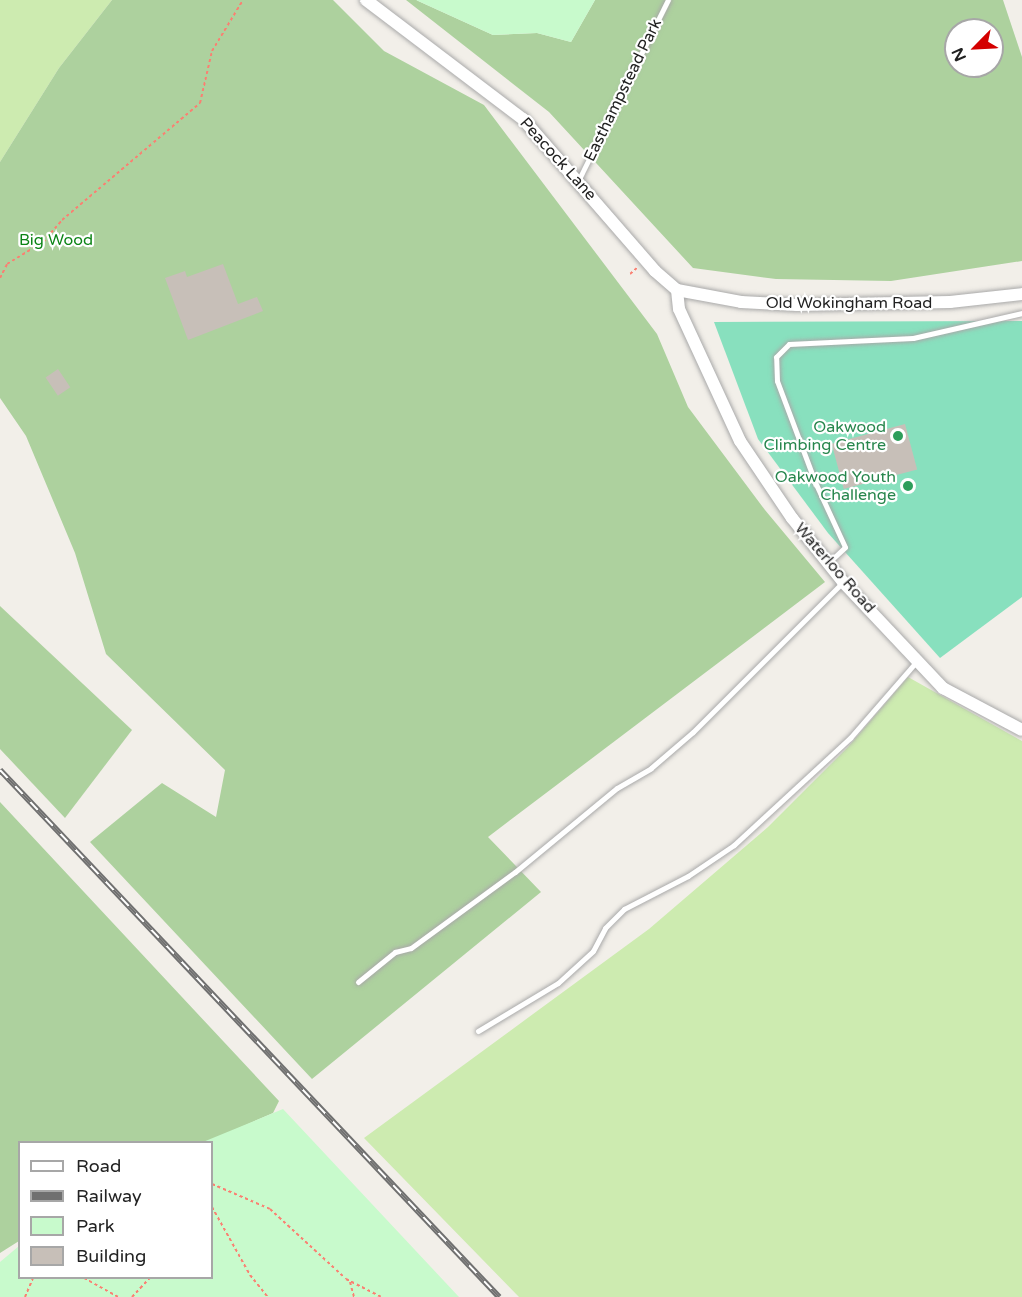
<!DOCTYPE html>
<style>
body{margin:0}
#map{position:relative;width:1022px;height:1297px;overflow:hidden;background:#f2efe9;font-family:"Varela Round",sans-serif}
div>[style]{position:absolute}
.grass>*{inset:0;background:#cdebb0}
.forest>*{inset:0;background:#add19e}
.park>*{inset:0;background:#c8facc}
.pitch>*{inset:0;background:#88e0be}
.building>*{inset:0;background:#c7bfb8;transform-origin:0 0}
.path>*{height:2px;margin-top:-1px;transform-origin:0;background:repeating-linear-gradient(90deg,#fa8072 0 3px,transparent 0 6px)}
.roads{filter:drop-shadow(0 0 2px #a9a9a9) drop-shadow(0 0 2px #a9a9a9)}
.service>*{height:5px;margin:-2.5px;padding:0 2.5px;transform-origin:2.5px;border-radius:2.5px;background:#fff}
.tertiary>*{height:12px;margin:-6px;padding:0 6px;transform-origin:6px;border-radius:6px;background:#fff}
.rail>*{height:6px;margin-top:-3px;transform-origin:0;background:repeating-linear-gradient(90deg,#fff 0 11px,#707070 0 22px);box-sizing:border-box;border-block:2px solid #707070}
.dots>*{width:16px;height:16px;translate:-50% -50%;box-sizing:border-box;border:3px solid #fff;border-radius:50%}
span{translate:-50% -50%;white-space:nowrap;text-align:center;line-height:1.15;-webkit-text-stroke:4.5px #fff;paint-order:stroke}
.street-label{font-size:16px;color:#222}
.park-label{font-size:16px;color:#0c8416}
.leisure-label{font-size:16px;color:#27864d}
.right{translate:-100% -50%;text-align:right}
.legend{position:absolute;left:18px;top:1141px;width:195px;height:138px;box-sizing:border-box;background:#fff;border:2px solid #a7a7a7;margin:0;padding:8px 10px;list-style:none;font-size:18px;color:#222}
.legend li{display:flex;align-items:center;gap:12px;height:30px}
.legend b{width:30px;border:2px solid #a7a7a7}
.north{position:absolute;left:944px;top:18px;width:60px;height:60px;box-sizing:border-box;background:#fff;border:2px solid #a7a7a7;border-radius:50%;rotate:246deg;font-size:16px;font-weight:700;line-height:24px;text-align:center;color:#222}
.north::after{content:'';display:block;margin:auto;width:21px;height:27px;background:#d40000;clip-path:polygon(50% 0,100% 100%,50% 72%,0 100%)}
</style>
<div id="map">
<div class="grass">
<i style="clip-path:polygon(0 0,112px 0,59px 68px,0 162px)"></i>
<i style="clip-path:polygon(908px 677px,1022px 741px,1022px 1297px,519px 1297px,364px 1138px,649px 929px,768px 827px,848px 747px)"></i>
</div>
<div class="forest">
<i style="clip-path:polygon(112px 0,333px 0,384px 51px,484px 105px,657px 334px,688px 407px,765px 510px,825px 582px,488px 837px,541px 892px,312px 1079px,90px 842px,162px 783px,216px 817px,225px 770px,106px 654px,75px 553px,26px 436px,0 398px,0 162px,59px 68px)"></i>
<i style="clip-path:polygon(evenodd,406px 0,416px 0,493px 35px,537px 33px,571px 42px,595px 0,1003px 0,1022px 57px,1022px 261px,891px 281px,776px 279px,693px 268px,549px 112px,406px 0,956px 30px,992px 30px,992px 66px,956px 66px,956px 30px)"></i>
<i style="clip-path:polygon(0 606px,132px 730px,65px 818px,0 749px)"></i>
<i style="clip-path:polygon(0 802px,279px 1101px,273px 1113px,207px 1142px,20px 1142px,19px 1241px,0 1253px)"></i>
</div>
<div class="park">
<i style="clip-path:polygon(416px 0,595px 0,571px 42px,537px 33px,493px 35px)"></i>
<i style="clip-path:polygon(283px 1109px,459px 1297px,0 1297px,0 1262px,19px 1246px,20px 1278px,212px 1278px,212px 1142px,203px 1142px)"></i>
</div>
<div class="pitch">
<i style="clip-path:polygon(1022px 321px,1022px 597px,940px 658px,828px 533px,758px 439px,714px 322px)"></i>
</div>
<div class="building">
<i style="clip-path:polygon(223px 264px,238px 304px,257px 297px,263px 311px,188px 340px,165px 278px,185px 271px,187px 277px)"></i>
<i style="left:58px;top:369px;width:22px;height:15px;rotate:56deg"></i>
<i style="left:905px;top:424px;width:47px;height:76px;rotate:75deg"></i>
</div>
<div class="path">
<i style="left:630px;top:274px;width:9px;rotate:-41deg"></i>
<i style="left:0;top:278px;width:16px;rotate:-63deg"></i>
<i style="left:7px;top:264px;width:42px;rotate:-31.4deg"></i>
<i style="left:43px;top:242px;width:29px;rotate:-49deg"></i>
<i style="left:62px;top:220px;width:181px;rotate:-40.3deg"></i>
<i style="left:200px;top:103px;width:53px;rotate:-77deg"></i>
<i style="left:212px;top:51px;width:60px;rotate:-58.7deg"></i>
<i style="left:212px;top:1184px;width:63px;rotate:23.3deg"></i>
<i style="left:270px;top:1209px;width:103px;rotate:42.6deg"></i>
<i style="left:346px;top:1279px;width:39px;rotate:27deg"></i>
<i style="left:212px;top:1207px;width:78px;rotate:60.8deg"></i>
<i style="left:250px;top:1275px;width:28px;rotate:51deg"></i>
<i style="left:84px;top:1278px;width:39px;rotate:29deg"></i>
<i style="left:350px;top:1282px;width:16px;rotate:75deg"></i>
<i style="left:25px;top:1297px;width:21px;rotate:-67deg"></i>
<i style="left:132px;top:1297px;width:26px;rotate:-47deg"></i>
</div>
<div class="roads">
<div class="service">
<i style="left:579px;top:179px;width:200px;rotate:-63.6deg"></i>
<i style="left:828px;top:563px;width:23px;rotate:-43deg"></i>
<i style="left:845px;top:547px;width:72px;rotate:-114.8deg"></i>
<i style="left:815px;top:482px;width:108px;rotate:-110.6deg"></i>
<i style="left:777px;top:381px;width:24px;rotate:-92deg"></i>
<i style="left:776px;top:357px;width:18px;rotate:-45deg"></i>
<i style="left:789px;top:344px;width:124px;rotate:-2.8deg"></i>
<i style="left:913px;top:338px;width:112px;rotate:-12.9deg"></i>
<i style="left:358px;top:982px;width:48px;rotate:-39deg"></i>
<i style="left:395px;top:952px;width:16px;rotate:-14deg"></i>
<i style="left:411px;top:948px;width:129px;rotate:-36.2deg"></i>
<i style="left:515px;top:872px;width:132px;rotate:-39.5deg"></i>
<i style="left:617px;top:788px;width:39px;rotate:-30deg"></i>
<i style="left:651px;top:768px;width:55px;rotate:-40.6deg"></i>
<i style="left:693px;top:732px;width:211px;rotate:-45deg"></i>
<i style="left:478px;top:1031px;width:93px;rotate:-31deg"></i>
<i style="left:558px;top:983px;width:47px;rotate:-42.4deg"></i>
<i style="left:593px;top:951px;width:26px;rotate:-62deg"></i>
<i style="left:605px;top:928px;width:27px;rotate:-45deg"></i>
<i style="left:624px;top:909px;width:72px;rotate:-27.3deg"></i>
<i style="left:688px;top:876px;width:55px;rotate:-34deg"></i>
<i style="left:734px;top:845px;width:158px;rotate:-42.7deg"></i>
<i style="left:850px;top:738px;width:102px;rotate:-49deg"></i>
</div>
<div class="tertiary">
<i style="left:366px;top:0;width:197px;rotate:37.2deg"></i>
<i style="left:523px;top:119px;width:201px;rotate:49deg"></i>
<i style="left:655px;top:271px;width:29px;rotate:41deg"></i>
<i style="left:677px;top:290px;width:19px;rotate:84deg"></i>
<i style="left:679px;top:309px;width:145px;rotate:65.2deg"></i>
<i style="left:740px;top:441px;width:93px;rotate:56deg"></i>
<i style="left:792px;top:518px;width:82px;rotate:51.4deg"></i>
<i style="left:843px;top:582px;width:146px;rotate:46.7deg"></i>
<i style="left:943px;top:688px;width:89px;rotate:28deg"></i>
<i style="left:677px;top:290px;width:65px;rotate:10.6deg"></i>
<i style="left:741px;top:302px;width:56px;rotate:3.1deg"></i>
<i style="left:797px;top:305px;width:153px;rotate:-1.1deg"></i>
<i style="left:950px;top:302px;width:72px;rotate:-6.3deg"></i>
</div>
</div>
<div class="rail">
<i style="left:0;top:770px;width:726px;rotate:46.56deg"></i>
</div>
<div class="dots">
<i style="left:898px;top:436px;background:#2e9e5b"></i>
<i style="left:908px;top:486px;background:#2e9e5b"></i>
</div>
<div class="street-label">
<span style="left:623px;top:90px;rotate:-64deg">Easthampstead Park</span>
<span style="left:558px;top:159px;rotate:48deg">Peacock Lane</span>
<span style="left:849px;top:303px">Old Wokingham Road</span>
<span style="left:835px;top:568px;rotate:49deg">Waterloo Road</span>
</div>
<div class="park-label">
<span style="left:56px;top:240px">Big Wood</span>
</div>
<div class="leisure-label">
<span class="right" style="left:886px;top:436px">Oakwood<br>Climbing Centre</span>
<span class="right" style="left:896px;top:486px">Oakwood Youth<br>Challenge</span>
</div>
<ul class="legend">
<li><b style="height:8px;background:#fff"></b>Road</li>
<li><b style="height:8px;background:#707070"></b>Railway</li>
<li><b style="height:16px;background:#c8facc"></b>Park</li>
<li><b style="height:16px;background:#c7bfb8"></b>Building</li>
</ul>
<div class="north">N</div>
</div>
